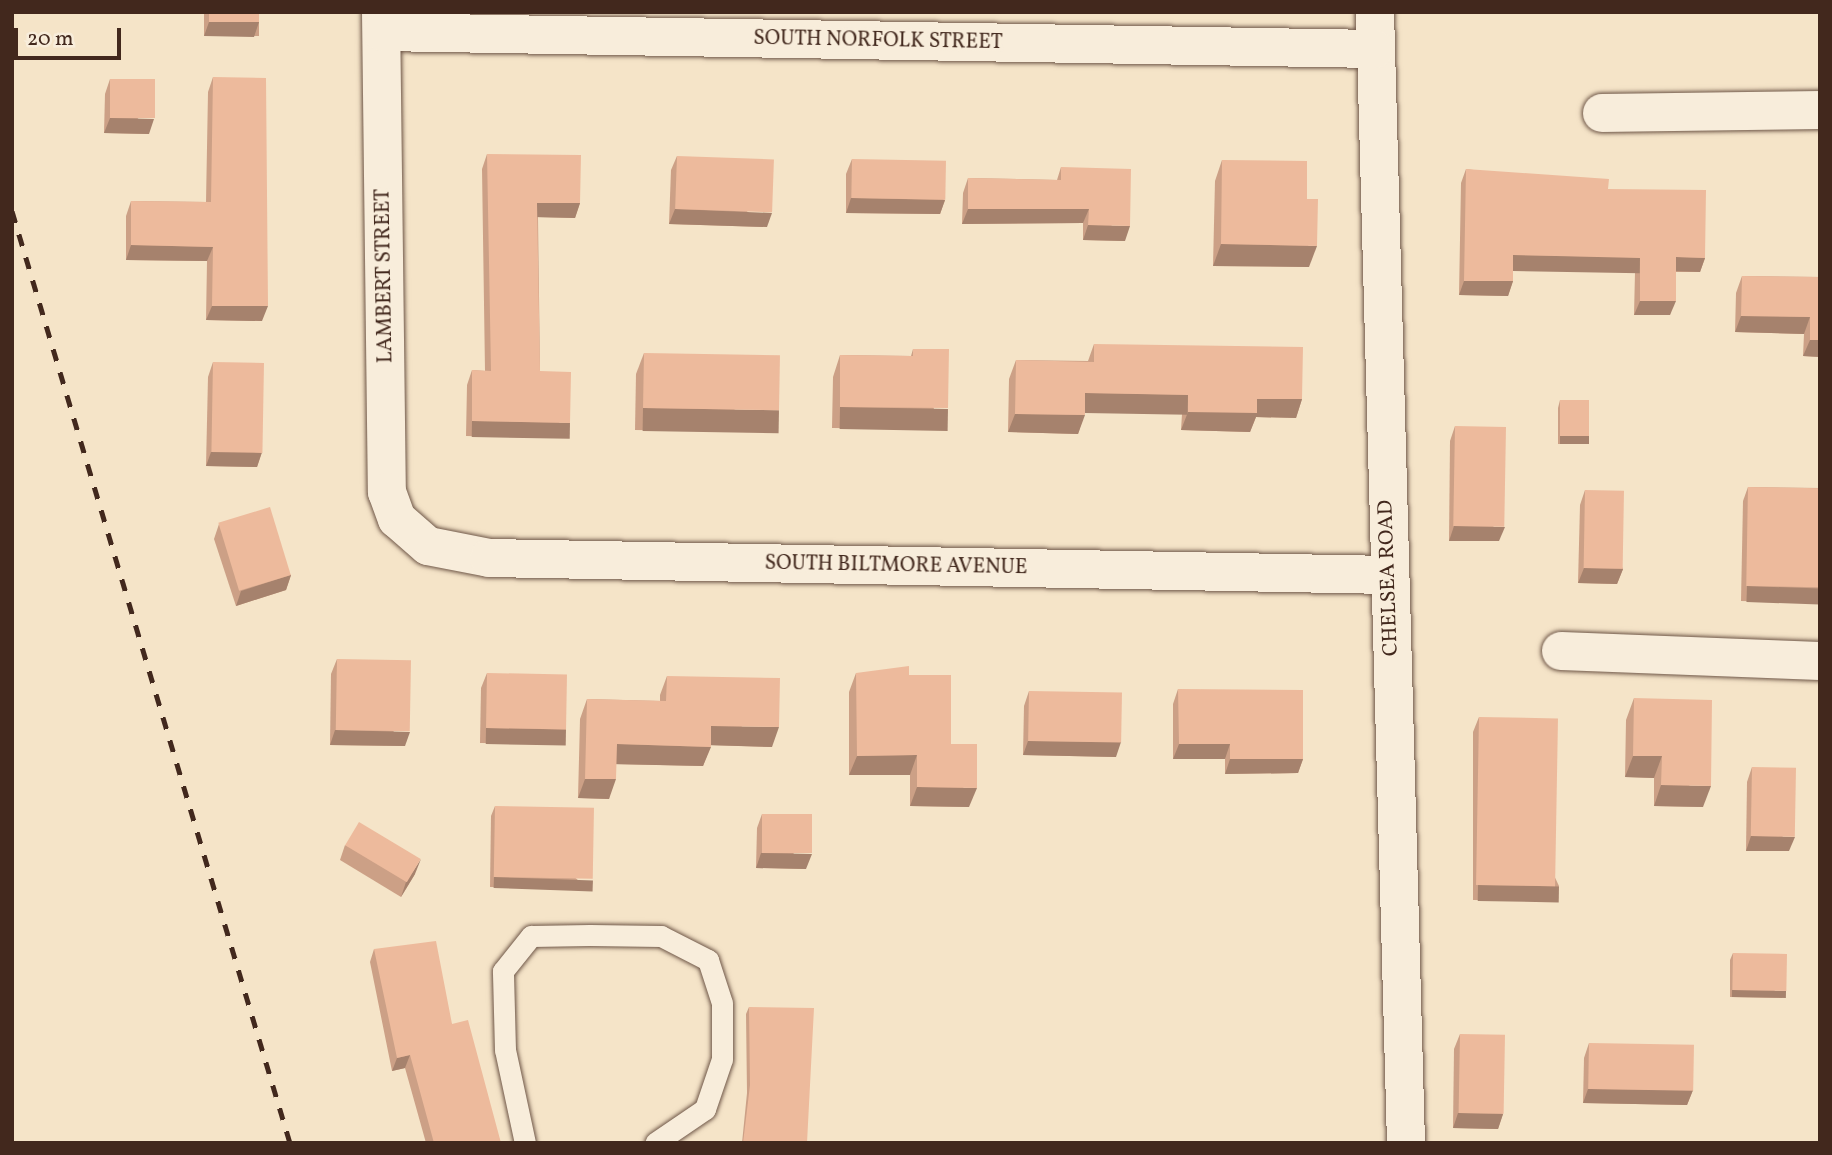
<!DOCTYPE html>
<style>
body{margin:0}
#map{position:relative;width:1832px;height:1155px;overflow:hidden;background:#f5e4c8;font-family:Vollkorn,serif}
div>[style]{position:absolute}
.roads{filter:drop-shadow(0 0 2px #6f5748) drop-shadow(0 0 2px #6f5748)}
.service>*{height:21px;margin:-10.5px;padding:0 10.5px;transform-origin:10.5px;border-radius:10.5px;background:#f8eddb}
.minor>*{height:38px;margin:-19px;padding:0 19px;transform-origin:19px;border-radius:19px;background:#f8eddb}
.rail>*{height:5px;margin-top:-2.5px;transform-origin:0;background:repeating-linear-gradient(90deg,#42281d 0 12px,transparent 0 24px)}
.wall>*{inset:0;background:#cca086;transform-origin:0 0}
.shaded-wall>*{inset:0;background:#a6826d;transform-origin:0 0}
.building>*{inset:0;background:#edba9c;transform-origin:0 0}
span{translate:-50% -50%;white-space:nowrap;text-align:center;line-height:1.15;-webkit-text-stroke:6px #f8eddb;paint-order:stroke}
.street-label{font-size:21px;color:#42281d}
.frame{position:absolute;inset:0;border:14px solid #42281d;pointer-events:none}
.scale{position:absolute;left:14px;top:28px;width:107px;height:32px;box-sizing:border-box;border:4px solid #42281d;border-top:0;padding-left:9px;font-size:21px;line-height:24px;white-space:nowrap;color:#42281d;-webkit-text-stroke:5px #f8eddb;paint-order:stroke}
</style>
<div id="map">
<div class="roads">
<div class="service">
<i style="left:525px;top:1143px;width:95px;rotate:-102.1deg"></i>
<i style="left:505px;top:1050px;width:79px;rotate:-91.5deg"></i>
<i style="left:503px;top:971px;width:45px;rotate:-51.3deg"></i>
<i style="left:531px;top:936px;width:59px;rotate:-1deg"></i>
<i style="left:590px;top:935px;width:71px;rotate:0.8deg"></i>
<i style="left:661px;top:936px;width:53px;rotate:27.1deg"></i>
<i style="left:708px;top:960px;width:45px;rotate:72deg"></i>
<i style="left:722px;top:1003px;width:56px;rotate:90deg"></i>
<i style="left:722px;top:1059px;width:53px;rotate:108.8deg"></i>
<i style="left:705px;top:1109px;width:60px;rotate:145.8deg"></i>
</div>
<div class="minor">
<i style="left:381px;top:12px;width:480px;rotate:89.3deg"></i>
<i style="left:387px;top:492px;width:29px;rotate:70deg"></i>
<i style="left:397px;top:519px;width:41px;rotate:41.1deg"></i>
<i style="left:428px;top:546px;width:62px;rotate:11.1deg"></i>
<i style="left:489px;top:558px;width:899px;rotate:1.08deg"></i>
<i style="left:1375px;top:12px;width:1131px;rotate:88.43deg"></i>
<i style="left:382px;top:32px;width:993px;rotate:0.98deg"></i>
<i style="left:1602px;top:113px;width:218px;rotate:-0.8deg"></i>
<i style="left:1561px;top:651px;width:259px;rotate:2.2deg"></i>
</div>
</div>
<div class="rail">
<i style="left:12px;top:211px;width:973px;rotate:73.39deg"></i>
</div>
<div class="wall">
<i style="left:204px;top:12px;width:55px;height:24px"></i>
<i style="clip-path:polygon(213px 77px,262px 321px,206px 320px,207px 261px,126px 260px,126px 216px,131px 201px,206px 202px,208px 92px)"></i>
<i style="clip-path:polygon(110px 79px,149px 134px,104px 133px,105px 94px)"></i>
<i style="clip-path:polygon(487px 154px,580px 203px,575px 218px,538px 217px,540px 371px,565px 438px,466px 436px,467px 385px,472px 370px,485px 371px,482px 169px)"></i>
<i style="clip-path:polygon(677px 156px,767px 227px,669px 224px,671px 170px)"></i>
<i style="clip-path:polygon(852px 159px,945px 200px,940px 214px,846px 213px,846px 174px)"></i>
<i style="clip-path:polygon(1222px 160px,1307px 199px,1309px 267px,1213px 266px,1215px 181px)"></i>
<i style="clip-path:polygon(1061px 167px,1125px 241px,1083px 240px,1083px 223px,962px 224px,963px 193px,968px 178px,1057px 180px)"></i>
<i style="clip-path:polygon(1466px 169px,1608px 189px,1705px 258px,1700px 272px,1676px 272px,1670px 315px,1634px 315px,1635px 272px,1513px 270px,1513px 281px,1508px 296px,1459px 295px,1461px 183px)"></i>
<i style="clip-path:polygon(1742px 276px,1820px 277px,1820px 357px,1803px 356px,1804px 334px,1735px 332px,1736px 293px)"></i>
<i style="clip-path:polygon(1094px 344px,1302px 399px,1296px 418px,1256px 417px,1250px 432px,1181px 430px,1182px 414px,1085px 412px,1078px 434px,1008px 432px,1009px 379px,1016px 360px,1088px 361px)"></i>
<i style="clip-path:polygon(913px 349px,941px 429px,832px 428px,833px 377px,840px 355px,911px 356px)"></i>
<i style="clip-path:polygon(644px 353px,771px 432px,635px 430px,636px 374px)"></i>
<i style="clip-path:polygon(213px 362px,262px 452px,257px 467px,206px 466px,208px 377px)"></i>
<i style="clip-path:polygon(1560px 400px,1589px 436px,1587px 444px,1558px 444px,1558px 408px)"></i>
<i style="clip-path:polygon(1455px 426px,1499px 541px,1449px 541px,1450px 441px)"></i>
<i style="clip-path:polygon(1748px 487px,1820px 488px,1820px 603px,1741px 601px,1743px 501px)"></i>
<i style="clip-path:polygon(1585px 490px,1623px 569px,1617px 584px,1578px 583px,1580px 505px)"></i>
<i style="clip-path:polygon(219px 524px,291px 575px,286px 590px,236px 606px,214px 539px)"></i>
<i style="clip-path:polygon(337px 659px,405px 746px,330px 745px,331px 674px)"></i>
<i style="clip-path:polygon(487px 673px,566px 729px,561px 744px,480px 743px,481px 688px)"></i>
<i style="clip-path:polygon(856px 673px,909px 675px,951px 744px,969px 807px,910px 806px,910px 775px,849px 775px,849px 692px)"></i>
<i style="clip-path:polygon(667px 676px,772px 747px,711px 745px,703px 766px,616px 764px,609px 799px,578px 798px,580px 719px,587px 699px,660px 701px,660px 695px)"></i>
<i style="clip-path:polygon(1178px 689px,1303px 759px,1298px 773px,1225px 774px,1225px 759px,1173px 759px,1173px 704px)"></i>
<i style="clip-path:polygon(1029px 691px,1116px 757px,1023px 755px,1024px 706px)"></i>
<i style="clip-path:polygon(1634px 698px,1703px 807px,1654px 806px,1654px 778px,1625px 777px,1626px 720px)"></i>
<i style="clip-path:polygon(1479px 717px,1559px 886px,1553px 901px,1473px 900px,1473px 732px)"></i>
<i style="clip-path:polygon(1752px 767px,1789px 851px,1746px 851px,1747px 782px)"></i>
<i style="clip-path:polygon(495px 806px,589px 890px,490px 887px,491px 816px)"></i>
<i style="clip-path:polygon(762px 814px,806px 869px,756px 868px,757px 828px)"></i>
<i style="clip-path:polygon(345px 845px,415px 874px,401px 897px,340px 860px)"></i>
<i style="clip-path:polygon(374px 949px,452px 1024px,501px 1143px,426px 1143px,405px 1068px,392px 1071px,370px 962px)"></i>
<i style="clip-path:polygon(1733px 953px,1783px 998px,1730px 997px,1730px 960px)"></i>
<i style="clip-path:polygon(749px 1007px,807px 1143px,742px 1143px,747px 1093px,746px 1014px)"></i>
<i style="clip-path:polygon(1460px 1034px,1503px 1114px,1498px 1129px,1453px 1128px,1454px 1049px)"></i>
<i style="clip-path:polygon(1589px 1043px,1693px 1090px,1687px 1105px,1583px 1103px,1584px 1058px)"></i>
</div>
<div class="shaded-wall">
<i style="clip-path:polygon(209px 22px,259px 22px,254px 37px,204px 36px)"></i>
<i style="clip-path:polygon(110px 118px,154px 119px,149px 134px,104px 133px)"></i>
<i style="clip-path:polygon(851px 198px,945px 200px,940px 214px,846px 213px)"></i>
<i style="clip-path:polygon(537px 203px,580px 203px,575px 218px,532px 217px)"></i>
<i style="clip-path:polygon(675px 209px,772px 213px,767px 227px,669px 224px)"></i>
<i style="clip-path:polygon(968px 209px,1089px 209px,1083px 223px,962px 224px)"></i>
<i style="clip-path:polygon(1088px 225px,1130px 226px,1125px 241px,1083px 240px)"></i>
<i style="clip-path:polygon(1221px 244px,1317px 246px,1309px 267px,1213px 266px)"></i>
<i style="clip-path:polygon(131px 245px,213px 247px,207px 261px,126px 260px)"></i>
<i style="left:1513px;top:255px;width:127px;height:16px;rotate:1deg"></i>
<i style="clip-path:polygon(1676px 257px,1705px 258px,1700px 272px,1671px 271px)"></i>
<i style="clip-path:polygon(1464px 281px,1513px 281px,1508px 296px,1459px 295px)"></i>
<i style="clip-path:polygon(1640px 301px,1676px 301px,1670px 315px,1634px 315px)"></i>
<i style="clip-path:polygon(212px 306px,268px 306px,262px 321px,206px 320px)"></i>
<i style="clip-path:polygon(1741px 316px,1810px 317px,1804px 334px,1735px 332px)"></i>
<i style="clip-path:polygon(1810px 340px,1820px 340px,1820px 357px,1803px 356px)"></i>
<i style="left:1085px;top:393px;width:103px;height:20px;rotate:1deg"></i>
<i style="clip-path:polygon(1257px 399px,1302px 399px,1296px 418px,1256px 417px,1250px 432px,1181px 430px,1188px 412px)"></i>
<i style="left:840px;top:407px;width:108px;height:22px;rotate:1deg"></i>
<i style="left:643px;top:408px;width:136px;height:23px;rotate:1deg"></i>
<i style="clip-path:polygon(1015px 414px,1085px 415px,1078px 434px,1008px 432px)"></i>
<i style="left:472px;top:421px;width:98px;height:16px;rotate:1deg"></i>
<i style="left:1560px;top:436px;width:29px;height:8px"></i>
<i style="clip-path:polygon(211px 452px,262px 452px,257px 467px,206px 466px)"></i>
<i style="clip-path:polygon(1454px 526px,1505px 527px,1499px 541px,1449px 541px)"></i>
<i style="clip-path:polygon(1584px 568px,1623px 569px,1617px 584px,1578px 583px)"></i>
<i style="clip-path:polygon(291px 575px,286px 590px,236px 606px,241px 591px)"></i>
<i style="left:1747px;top:586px;width:73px;height:16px;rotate:2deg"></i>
<i style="clip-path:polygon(711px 726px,779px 727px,772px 747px,704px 745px)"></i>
<i style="left:486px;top:728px;width:80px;height:16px;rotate:1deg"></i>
<i style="clip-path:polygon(335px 730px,410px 732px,405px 746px,330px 745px)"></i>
<i style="clip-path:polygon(1028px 741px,1121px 742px,1116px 757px,1023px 755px)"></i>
<i style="clip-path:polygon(617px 744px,711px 747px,703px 766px,609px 764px)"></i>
<i style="clip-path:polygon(1179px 744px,1230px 744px,1225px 759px,1173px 759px)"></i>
<i style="clip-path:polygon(917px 755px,910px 775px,849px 775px,857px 756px)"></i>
<i style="clip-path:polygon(1633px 756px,1662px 756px,1654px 778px,1625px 777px)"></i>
<i style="clip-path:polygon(1230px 759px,1303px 759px,1298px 773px,1225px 774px)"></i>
<i style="clip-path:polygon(585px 779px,616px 779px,609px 799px,578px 798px)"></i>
<i style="clip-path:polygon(1661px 785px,1711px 786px,1703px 807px,1654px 806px)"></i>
<i style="clip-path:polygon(917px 787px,977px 788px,969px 807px,910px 806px)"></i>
<i style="clip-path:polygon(1751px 836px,1795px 837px,1789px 851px,1746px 851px)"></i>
<i style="clip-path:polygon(761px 853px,812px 854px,806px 869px,756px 868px)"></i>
<i style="clip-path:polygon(421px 859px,415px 874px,401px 897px,406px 882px)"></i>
<i style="left:494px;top:877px;width:99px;height:11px;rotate:2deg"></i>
<i style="left:1478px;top:885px;width:81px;height:16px;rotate:1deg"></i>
<i style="left:1732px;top:990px;width:54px;height:7px;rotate:1deg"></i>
<i style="clip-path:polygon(410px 1055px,405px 1068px,392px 1071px,397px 1058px)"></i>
<i style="clip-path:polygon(1588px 1089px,1693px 1090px,1687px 1105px,1583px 1103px)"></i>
<i style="clip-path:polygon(1458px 1113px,1503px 1114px,1498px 1129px,1453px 1128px)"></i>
</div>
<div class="building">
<i style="left:209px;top:12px;width:50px;height:10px"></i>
<i style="clip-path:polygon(213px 77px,266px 78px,268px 306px,212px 306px,213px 247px,131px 245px,131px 201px,211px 202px)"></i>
<i style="left:110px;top:79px;width:45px;height:39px"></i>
<i style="clip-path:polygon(487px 154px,581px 155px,580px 203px,537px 203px,540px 371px,571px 372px,570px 423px,472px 421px,472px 370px,491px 371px)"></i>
<i style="left:677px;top:156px;width:97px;height:53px;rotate:2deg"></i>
<i style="left:852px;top:159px;width:94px;height:39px;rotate:1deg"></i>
<i style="clip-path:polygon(1222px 160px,1307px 161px,1307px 199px,1318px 199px,1317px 246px,1221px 244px)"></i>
<i style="clip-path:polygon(1061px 167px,1131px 169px,1130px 226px,1088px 225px,1089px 209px,968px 209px,968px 178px,1061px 180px)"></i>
<i style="clip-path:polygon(1466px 169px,1609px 179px,1608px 189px,1706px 190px,1705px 258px,1676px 257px,1676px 301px,1640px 301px,1640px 258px,1513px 255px,1513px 281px,1464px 281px)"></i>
<i style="clip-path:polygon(1742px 276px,1820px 277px,1820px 340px,1810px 340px,1810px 317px,1741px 316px)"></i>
<i style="clip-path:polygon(1094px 344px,1303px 347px,1302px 399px,1257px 399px,1257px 413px,1188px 412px,1188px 395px,1085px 393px,1085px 415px,1015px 414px,1016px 360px,1094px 362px)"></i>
<i style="clip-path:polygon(913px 349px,949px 349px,948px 408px,840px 407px,840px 355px,913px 356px)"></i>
<i style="left:644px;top:353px;width:136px;height:55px;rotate:1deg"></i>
<i style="left:213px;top:362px;width:51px;height:90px;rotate:1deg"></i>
<i style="left:1560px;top:400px;width:29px;height:36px"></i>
<i style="left:1455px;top:426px;width:51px;height:100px;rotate:1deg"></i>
<i style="left:1748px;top:487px;width:72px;height:99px;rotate:1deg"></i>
<i style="left:1585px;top:490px;width:39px;height:78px;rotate:1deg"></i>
<i style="left:270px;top:507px;width:71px;height:54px;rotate:73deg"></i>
<i style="left:337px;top:659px;width:74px;height:71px;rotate:1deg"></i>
<i style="clip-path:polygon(909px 666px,909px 675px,951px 675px,951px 744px,977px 744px,977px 788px,917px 787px,917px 755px,857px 756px,856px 673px)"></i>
<i style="left:487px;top:673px;width:80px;height:55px;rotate:1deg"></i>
<i style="clip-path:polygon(667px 676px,780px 678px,779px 727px,711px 726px,711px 747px,617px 744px,616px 779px,585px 779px,587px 699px,666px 701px)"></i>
<i style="clip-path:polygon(1178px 689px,1303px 690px,1303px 759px,1230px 759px,1230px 744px,1179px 744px)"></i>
<i style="left:1029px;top:691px;width:93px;height:50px;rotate:1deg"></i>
<i style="clip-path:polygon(1634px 698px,1712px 700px,1711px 786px,1661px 785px,1662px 756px,1633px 756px)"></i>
<i style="left:1479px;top:717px;width:79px;height:168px;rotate:1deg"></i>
<i style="left:1752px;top:767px;width:44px;height:69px;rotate:1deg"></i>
<i style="left:495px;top:806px;width:99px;height:71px;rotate:1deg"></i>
<i style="left:762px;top:814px;width:50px;height:39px"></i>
<i style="left:359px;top:822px;width:72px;height:27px;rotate:31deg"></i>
<i style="clip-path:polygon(436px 941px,452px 1024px,468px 1020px,501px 1143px,434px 1143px,410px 1055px,397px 1058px,374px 949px)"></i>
<i style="left:1733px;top:953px;width:54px;height:37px;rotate:1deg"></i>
<i style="clip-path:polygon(749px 1007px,814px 1008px,807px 1143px,743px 1143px,750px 1085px)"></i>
<i style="left:1460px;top:1034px;width:45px;height:79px;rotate:1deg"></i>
<i style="left:1589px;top:1043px;width:105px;height:46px;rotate:1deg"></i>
</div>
<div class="street-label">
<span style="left:878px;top:41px;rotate:1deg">SOUTH NORFOLK STREET</span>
<span style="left:385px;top:276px;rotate:-91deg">LAMBERT STREET</span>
<span style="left:896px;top:566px;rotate:1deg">SOUTH BILTMORE AVENUE</span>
<span style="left:1389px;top:578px;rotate:-92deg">CHELSEA ROAD</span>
</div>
<div class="frame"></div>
<div class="scale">20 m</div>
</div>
